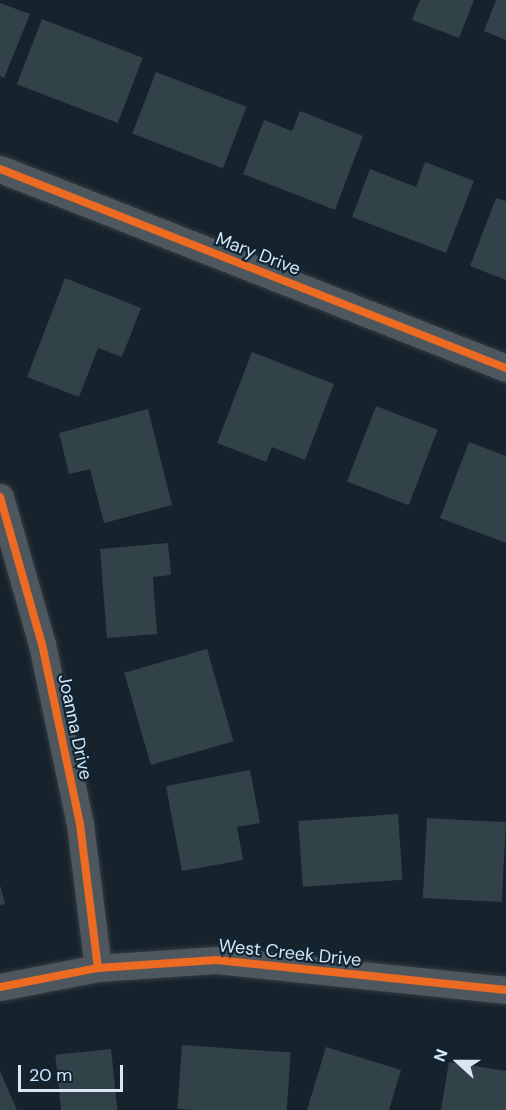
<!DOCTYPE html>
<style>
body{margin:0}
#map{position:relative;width:506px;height:1110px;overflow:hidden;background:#17232c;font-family:"DM Sans",sans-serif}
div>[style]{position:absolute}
.building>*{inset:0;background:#324249;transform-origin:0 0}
.roads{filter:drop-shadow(0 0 2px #343c44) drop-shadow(0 0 2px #343c44)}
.street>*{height:27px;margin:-13.5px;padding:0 13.5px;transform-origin:13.5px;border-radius:13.5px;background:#4e575d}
.cycleway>*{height:8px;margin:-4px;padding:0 4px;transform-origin:4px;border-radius:4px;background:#ed6a23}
span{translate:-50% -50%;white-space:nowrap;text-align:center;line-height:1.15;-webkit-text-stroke:4.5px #0f2434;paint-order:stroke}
.street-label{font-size:18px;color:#dae7f2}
.north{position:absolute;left:428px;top:1032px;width:60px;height:60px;-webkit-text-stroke:4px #0f2434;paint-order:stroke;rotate:291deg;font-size:16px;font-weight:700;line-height:24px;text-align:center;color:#dae7f2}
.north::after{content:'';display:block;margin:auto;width:21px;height:27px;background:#dae7f2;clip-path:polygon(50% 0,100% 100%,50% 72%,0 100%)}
.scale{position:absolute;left:18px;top:1065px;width:105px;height:27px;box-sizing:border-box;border:3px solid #dae7f2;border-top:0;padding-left:8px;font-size:18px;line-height:21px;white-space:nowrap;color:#dae7f2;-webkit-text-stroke:4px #0f2434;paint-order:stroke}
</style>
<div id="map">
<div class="building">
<i style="clip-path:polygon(420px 0,474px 0,459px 38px,412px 20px)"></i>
<i style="clip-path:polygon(496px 0,506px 0,506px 40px,484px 31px)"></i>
<i style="clip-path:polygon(0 3px,30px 14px,4px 78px,0 76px)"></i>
<i style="left:42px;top:19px;width:108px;height:70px;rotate:21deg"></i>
<i style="left:156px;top:72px;width:97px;height:66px;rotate:21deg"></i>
<i style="clip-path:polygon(300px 111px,363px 136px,335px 210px,243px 174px,264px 120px,292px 131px)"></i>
<i style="clip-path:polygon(425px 162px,474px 181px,446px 253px,352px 217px,370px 169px,416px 187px)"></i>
<i style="clip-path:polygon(496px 198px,506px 201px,506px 280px,470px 266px)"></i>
<i style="clip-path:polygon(65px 278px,141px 308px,122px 357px,98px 348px,79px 397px,27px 377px)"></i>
<i style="clip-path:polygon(252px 352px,334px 384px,305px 460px,272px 447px,266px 462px,217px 443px)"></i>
<i style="left:376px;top:406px;width:66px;height:81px;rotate:21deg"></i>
<i style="clip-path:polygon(148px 409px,172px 505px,104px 523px,90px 469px,69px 474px,59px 433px)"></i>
<i style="clip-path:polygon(469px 442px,506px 456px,506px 543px,440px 518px)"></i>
<i style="clip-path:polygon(168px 543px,171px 575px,153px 577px,157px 634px,107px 638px,100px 549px)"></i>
<i style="left:207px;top:649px;width:96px;height:86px;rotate:74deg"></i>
<i style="clip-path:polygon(250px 770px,260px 823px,237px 827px,243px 860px,182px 871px,166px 786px)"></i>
<i style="left:398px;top:814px;width:66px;height:100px;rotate:86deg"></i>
<i style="left:427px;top:818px;width:79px;height:80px;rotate:3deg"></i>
<i style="clip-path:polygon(0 885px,5px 904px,0 905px)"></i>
<i style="left:182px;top:1045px;width:109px;height:64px;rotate:4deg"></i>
<i style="clip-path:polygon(326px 1047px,401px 1070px,389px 1110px,307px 1110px)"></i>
<i style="left:111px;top:1049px;width:61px;height:56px;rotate:84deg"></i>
<i style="clip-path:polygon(449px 1062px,506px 1071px,506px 1110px,441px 1110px)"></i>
<i style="clip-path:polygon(0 1071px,17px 1110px,0 1110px)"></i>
</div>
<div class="roads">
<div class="street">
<i style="left:0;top:169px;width:544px;rotate:21.47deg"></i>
<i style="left:0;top:497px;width:153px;rotate:74.1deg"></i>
<i style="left:42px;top:644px;width:184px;rotate:78.1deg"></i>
<i style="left:80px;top:824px;width:145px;rotate:82.9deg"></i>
<i style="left:0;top:987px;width:100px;rotate:-11deg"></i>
<i style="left:98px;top:968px;width:118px;rotate:-3.9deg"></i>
<i style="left:216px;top:960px;width:292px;rotate:5.9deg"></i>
</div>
</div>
<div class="cycleway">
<i style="left:0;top:169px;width:544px;rotate:21.47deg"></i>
<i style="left:0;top:497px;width:153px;rotate:74.1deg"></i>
<i style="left:42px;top:644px;width:184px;rotate:78.1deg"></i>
<i style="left:80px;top:824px;width:145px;rotate:82.9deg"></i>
<i style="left:0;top:987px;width:100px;rotate:-11deg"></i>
<i style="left:98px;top:968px;width:118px;rotate:-3.9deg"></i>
<i style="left:216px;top:960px;width:292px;rotate:5.9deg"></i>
</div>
<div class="street-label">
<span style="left:258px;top:254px;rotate:21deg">Mary Drive</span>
<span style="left:75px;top:727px;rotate:78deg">Joanna Drive</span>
<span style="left:290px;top:953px;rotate:6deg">West Creek Drive</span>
</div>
<div class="north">N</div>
<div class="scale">20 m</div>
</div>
